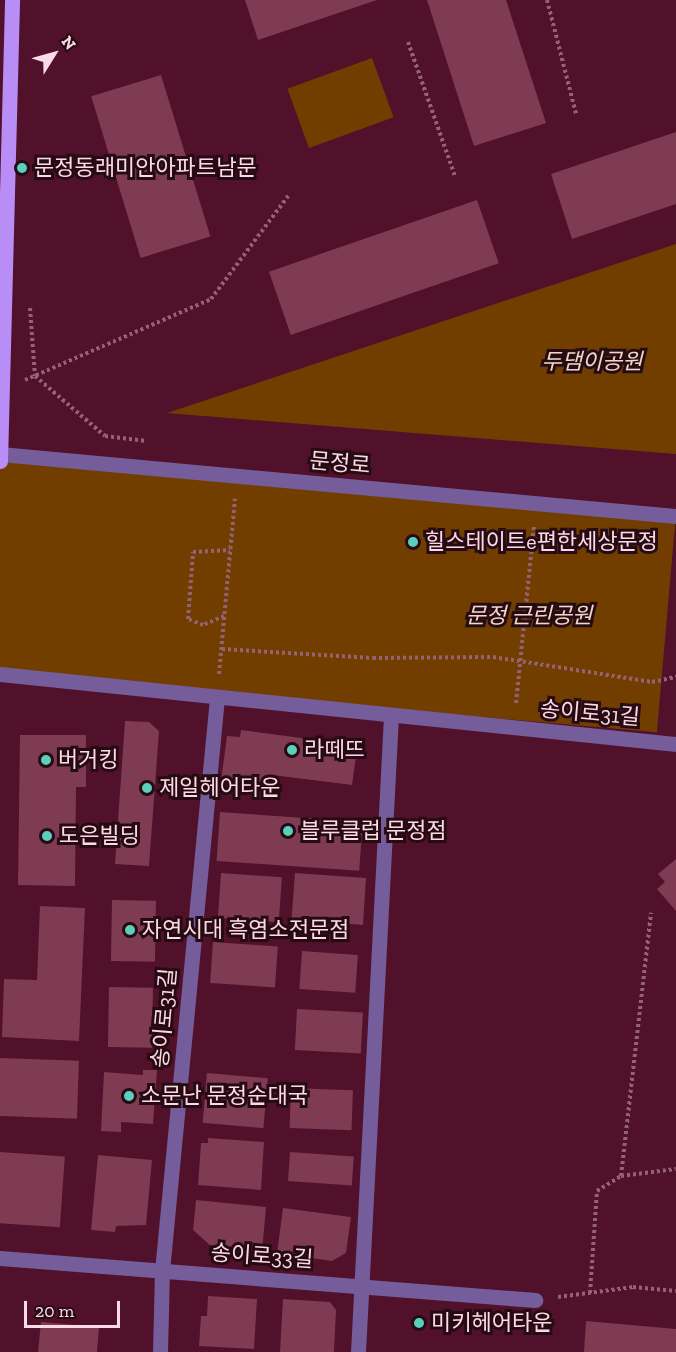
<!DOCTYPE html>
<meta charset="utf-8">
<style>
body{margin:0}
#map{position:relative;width:676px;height:1352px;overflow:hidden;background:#51112a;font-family:"Zilla Slab","Noto Sans KR",serif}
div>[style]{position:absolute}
.green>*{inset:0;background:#713e00;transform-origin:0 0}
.building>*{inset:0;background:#7e3b51;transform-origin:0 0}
.path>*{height:4px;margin-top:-2px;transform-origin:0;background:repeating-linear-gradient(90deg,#956174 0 3px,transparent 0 6px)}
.minor>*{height:15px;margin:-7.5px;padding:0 7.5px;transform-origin:7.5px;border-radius:7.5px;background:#755c9b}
.major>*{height:15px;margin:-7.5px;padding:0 7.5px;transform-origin:7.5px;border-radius:7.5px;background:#b88ef6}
.dots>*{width:16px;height:16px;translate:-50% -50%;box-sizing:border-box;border:3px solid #270b14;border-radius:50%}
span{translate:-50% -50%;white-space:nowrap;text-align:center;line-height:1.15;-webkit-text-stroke:6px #270b14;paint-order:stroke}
.poi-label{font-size:22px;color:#fcdae3}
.left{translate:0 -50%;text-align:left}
.park-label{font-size:22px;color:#f1d8c4;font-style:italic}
.street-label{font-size:22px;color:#fcdae3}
.north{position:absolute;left:24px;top:24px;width:60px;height:60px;-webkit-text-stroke:4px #270b14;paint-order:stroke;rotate:53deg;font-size:16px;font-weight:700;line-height:24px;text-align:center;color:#fcdae3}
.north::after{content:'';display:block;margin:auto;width:21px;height:27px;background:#fcdae3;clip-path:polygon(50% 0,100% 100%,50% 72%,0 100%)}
.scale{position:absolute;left:24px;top:1301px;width:96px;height:27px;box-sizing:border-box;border:3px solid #fcdae3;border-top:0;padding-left:8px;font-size:18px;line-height:21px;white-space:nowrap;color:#fcdae3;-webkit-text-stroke:4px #270b14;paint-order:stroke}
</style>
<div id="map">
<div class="green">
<i style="left:372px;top:58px;width:63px;height:90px;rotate:70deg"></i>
<i style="clip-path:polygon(676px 244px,676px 454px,167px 413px)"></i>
<i style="left:0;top:461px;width:678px;height:213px;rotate:5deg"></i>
</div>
<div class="building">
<i style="clip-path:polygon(245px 0,377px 0,258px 40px)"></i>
<i style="clip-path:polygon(427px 0,506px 0,546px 123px,474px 146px)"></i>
<i style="left:161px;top:75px;width:169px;height:73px;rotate:73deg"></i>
<i style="clip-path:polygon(676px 132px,676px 204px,572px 239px,551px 174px)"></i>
<i style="left:477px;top:200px;width:67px;height:220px;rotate:71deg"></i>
<i style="clip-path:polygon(125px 721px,149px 722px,159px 731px,149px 866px,115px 864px)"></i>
<i style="clip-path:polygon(241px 730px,347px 744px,347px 748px,357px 749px,352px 785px,272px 775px,270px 787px,221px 781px,227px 736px,240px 737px)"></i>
<i style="clip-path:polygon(20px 735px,86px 735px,86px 787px,76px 787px,75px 886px,18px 885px)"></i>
<i style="left:220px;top:812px;width:143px;height:49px;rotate:4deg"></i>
<i style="clip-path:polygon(676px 859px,676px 911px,657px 889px,665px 882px,658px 874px)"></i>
<i style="left:221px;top:873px;width:61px;height:45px;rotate:4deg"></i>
<i style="clip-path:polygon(295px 873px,366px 878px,363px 925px,314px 921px,314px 928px,291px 926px)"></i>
<i style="left:112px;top:900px;width:44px;height:61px;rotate:1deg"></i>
<i style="clip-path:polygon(40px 906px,85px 908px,79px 1041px,2px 1037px,4px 979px,37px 980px)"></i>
<i style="left:213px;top:942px;width:65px;height:41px;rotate:4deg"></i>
<i style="left:302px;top:951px;width:56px;height:38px;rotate:4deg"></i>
<i style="left:109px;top:987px;width:44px;height:60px;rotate:1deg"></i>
<i style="left:297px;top:1009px;width:66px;height:41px;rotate:3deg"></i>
<i style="left:0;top:1058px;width:79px;height:58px;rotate:2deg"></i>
<i style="clip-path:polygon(143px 1070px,157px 1070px,153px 1124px,121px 1122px,121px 1132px,101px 1131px,104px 1072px,143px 1075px)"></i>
<i style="left:207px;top:1073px;width:61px;height:50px;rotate:5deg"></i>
<i style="left:291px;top:1088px;width:62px;height:40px;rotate:2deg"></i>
<i style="clip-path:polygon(208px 1138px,264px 1142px,261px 1190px,198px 1185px,201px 1143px,208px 1143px)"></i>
<i style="left:0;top:1152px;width:65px;height:71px;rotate:4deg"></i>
<i style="left:290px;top:1152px;width:64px;height:29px;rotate:4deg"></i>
<i style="clip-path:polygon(98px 1155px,152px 1160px,146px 1225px,116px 1226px,115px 1232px,91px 1230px)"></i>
<i style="clip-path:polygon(196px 1200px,266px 1207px,262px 1252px,212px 1247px,193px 1230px)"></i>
<i style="clip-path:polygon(283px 1208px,351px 1217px,346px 1253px,332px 1261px,277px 1253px)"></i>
<i style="clip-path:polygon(208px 1296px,257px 1299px,254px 1349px,199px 1346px,201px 1316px,207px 1316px)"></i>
<i style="clip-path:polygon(283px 1299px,330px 1302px,336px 1310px,334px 1352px,280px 1352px)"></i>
<i style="clip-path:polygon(586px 1321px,676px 1329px,676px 1352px,584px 1352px)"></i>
<i style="clip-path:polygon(41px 1322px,99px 1327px,97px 1352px,38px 1352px)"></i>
</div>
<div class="path">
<i style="left:547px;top:0;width:118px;rotate:75.7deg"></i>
<i style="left:408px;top:42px;width:142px;rotate:70.7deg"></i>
<i style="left:30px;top:308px;width:68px;rotate:85.8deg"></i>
<i style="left:35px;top:376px;width:92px;rotate:40.6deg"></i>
<i style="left:105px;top:436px;width:42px;rotate:6.8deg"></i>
<i style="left:25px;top:380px;width:203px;rotate:-23.5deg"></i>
<i style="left:211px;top:299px;width:129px;rotate:-53.2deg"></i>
<i style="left:224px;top:616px;width:23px;rotate:157deg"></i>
<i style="left:203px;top:625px;width:16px;rotate:-158deg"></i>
<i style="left:188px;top:619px;width:67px;rotate:-85.7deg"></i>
<i style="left:193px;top:552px;width:37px;rotate:-3deg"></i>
<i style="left:222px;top:649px;width:151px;rotate:3.4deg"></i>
<i style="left:373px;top:658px;width:120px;rotate:-0.5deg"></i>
<i style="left:493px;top:657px;width:161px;rotate:8.9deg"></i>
<i style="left:652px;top:682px;width:25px;rotate:-12deg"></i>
<i style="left:219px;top:674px;width:176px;rotate:-84.8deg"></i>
<i style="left:516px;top:703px;width:178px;rotate:-84.2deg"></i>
<i style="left:621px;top:1176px;width:265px;rotate:-83.5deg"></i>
<i style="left:590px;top:1293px;width:102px;rotate:-86.1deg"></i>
<i style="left:597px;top:1191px;width:28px;rotate:-32deg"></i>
<i style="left:621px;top:1176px;width:55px;rotate:-7.3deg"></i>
<i style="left:558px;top:1297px;width:76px;rotate:-7.6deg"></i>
<i style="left:633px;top:1287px;width:43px;rotate:5.3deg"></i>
</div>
<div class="minor">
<i style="left:0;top:454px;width:679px;rotate:5.24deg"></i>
<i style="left:0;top:674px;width:680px;rotate:5.91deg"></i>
<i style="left:0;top:1258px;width:537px;rotate:4.49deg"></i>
<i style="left:160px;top:1352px;width:81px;rotate:-88.6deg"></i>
<i style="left:162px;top:1271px;width:576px;rotate:-84.52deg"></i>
<i style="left:358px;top:1352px;width:637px;rotate:-87.03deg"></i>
</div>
<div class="major">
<i style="left:0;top:461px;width:461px;rotate:-88.5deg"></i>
</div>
<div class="dots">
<i style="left:22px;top:168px;background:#5bcebc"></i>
<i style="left:413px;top:542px;background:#5bcebc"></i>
<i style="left:292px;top:750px;background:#5bcebc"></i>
<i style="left:46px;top:760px;background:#5bcebc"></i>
<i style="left:147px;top:788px;background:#5bcebc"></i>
<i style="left:288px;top:831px;background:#5bcebc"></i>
<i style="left:47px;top:836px;background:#5bcebc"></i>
<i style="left:130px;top:930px;background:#5bcebc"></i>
<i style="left:129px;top:1096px;background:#5bcebc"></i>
<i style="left:419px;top:1323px;background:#5bcebc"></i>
</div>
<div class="poi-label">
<span class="left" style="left:34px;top:168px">문정동래미안아파트남문</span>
<span class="left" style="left:425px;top:542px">힐스테이트e편한세상문정</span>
<span class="left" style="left:304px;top:750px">라떼뜨</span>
<span class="left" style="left:58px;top:760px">버거킹</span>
<span class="left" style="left:159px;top:788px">제일헤어타운</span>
<span class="left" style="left:300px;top:831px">블루클럽 문정점</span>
<span class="left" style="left:59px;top:836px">도은빌딩</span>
<span class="left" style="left:142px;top:930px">자연시대 흑염소전문점</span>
<span class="left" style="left:141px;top:1096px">소문난 문정순대국</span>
<span class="left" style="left:431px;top:1323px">미키헤어타운</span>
</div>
<div class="park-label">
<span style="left:592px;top:362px">두댐이공원</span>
<span style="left:529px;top:616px">문정 근린공원</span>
</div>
<div class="street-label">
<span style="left:340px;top:463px;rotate:5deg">문정로</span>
<span style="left:590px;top:713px;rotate:5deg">송이로31길</span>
<span style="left:164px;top:1018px;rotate:-85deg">송이로31길</span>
<span style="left:262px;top:1256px;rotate:4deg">송이로33길</span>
</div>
<div class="north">N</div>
<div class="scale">20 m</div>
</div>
